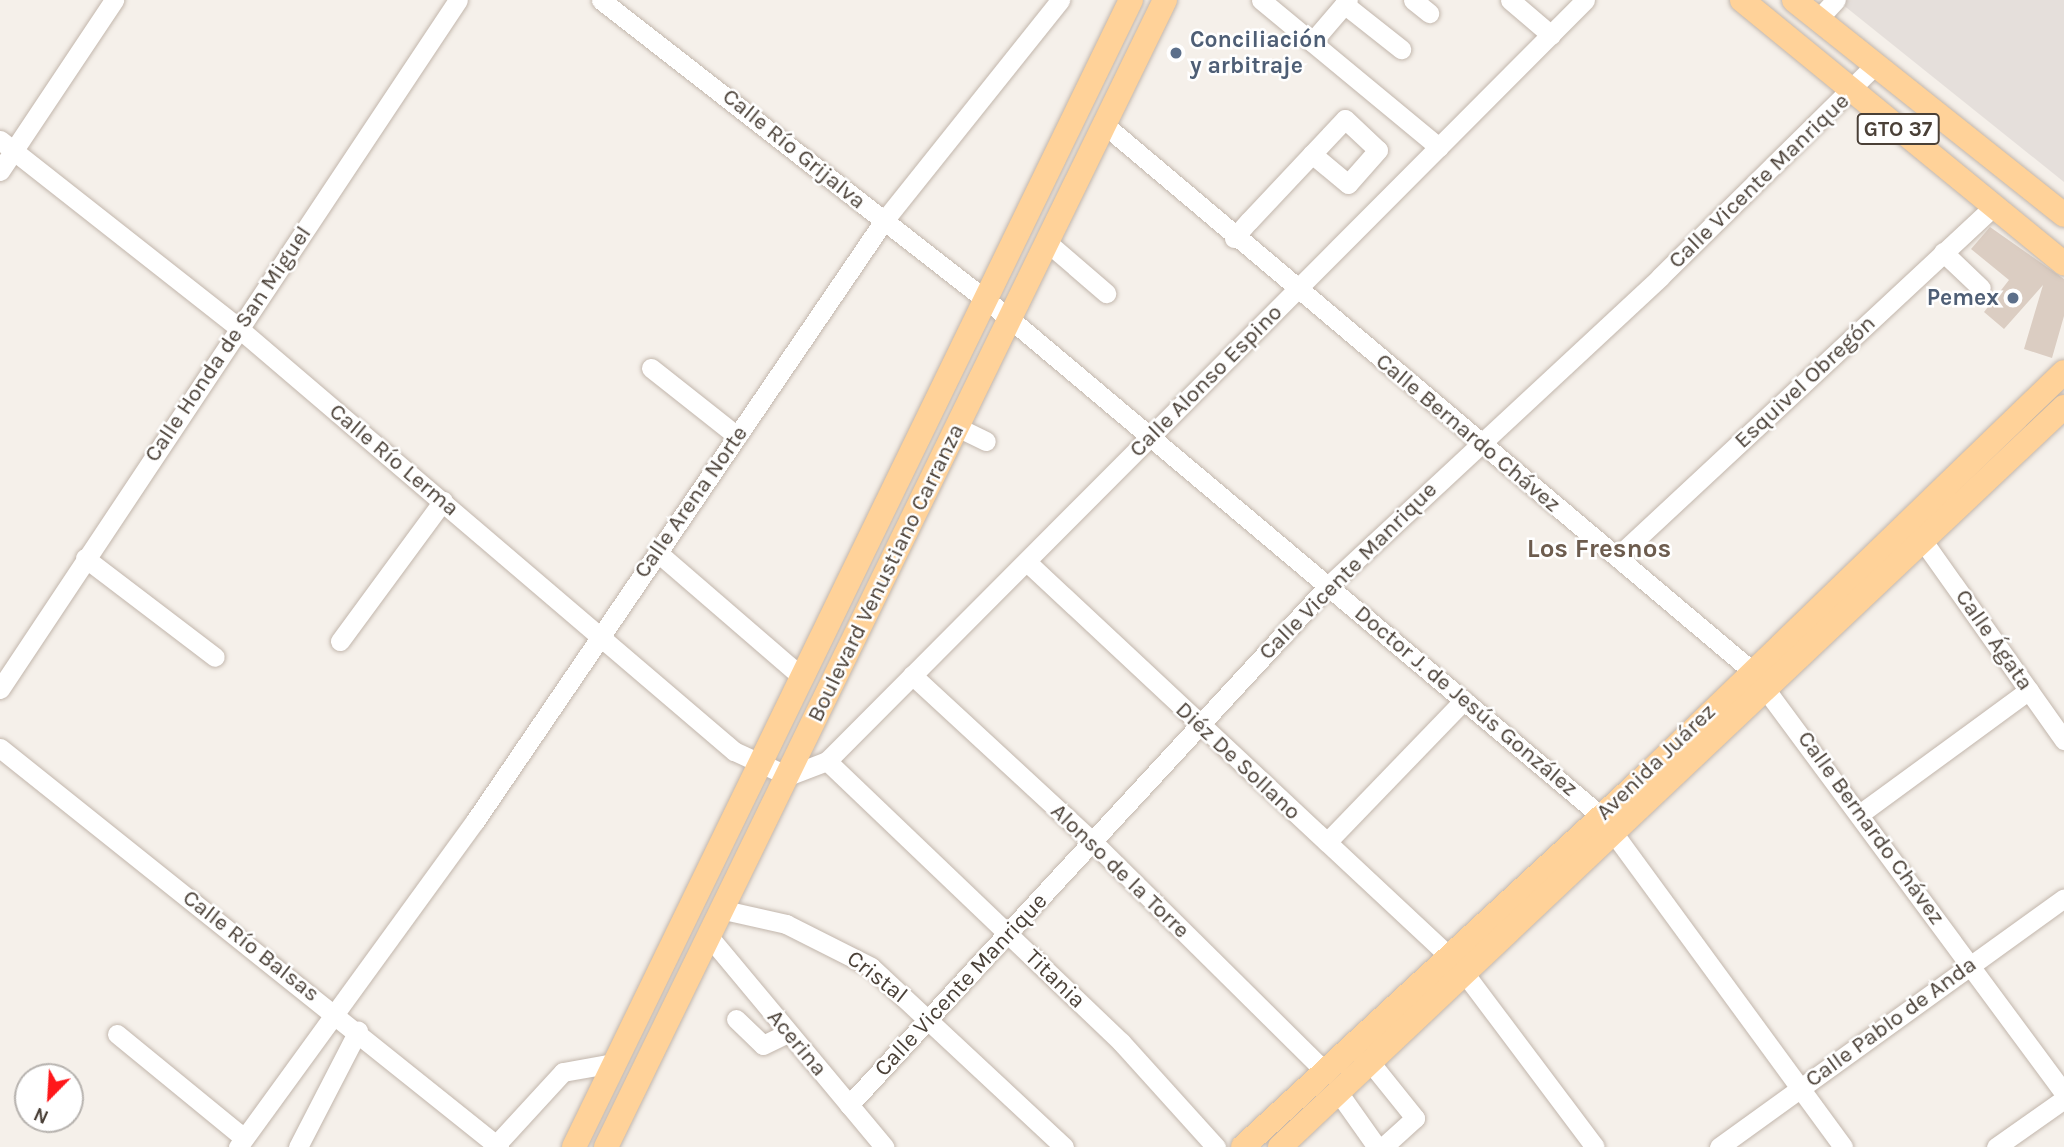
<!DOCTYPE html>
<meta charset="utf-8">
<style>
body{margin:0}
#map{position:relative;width:2064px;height:1147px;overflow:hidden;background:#f5f0ea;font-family:Karla,sans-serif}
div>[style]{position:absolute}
.industrial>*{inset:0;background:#e5dfdb}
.building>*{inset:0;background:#dbcdc2}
.roads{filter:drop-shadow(0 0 2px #c2b6ac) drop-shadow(0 0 2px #c2b6ac)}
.minor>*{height:19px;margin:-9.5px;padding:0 9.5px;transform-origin:9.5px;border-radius:9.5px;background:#fff}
.major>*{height:24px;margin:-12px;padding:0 12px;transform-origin:12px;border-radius:12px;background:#ffd299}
.dots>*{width:19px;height:19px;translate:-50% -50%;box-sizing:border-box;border:4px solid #fff;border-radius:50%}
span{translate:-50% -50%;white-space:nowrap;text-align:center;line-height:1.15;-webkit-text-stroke:5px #fff;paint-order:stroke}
.shield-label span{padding:2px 5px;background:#fff;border:2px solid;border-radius:5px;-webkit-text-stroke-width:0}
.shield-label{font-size:21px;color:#4a4037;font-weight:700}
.service-label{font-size:23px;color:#4e5e75;font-weight:700}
.left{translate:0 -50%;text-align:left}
.right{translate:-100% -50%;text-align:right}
.street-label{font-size:23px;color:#4a4037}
.quarter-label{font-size:26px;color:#6d5c4e;font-weight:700}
.north{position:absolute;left:14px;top:1063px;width:70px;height:70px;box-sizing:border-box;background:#fff;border:2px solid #b7b3af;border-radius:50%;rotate:204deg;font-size:19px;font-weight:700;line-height:28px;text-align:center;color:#4a4037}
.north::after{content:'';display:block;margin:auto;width:24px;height:32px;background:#ff171a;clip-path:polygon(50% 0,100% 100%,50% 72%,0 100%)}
</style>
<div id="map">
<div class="industrial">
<i style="clip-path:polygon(1837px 0,2064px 0,2064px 182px)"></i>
</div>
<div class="building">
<i style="clip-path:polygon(1990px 227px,2064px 279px,2064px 316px,2052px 358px,2024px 349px,2043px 285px,2004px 329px,1984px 312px,2009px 280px,1971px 249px)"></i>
</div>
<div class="roads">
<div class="minor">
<i style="left:601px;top:0;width:517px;rotate:37.93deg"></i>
<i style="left:1009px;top:318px;width:774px;rotate:40.07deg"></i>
<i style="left:1601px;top:816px;width:410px;rotate:53.8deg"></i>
<i style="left:1261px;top:0;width:231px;rotate:39.6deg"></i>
<i style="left:1413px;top:0;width:21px;rotate:39deg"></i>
<i style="left:1510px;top:0;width:54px;rotate:40.5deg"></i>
<i style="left:1344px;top:4px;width:73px;rotate:38.3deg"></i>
<i style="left:1818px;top:19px;width:26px;rotate:-47deg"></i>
<i style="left:1312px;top:42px;width:55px;rotate:-49.4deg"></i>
<i style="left:1106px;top:126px;width:845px;rotate:40.15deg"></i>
<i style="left:1752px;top:671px;width:525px;rotate:53.52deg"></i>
<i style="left:0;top:140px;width:300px;rotate:38.2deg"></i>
<i style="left:236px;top:326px;width:655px;rotate:40.48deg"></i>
<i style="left:734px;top:751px;width:60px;rotate:24.8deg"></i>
<i style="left:788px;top:776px;width:42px;rotate:-21deg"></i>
<i style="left:827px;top:761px;width:1074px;rotate:-45.11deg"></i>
<i style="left:0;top:171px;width:206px;rotate:-56.3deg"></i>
<i style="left:1234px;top:238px;width:23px;rotate:-49deg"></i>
<i style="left:1249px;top:221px;width:92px;rotate:-46.8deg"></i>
<i style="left:1312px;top:154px;width:48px;rotate:-46.7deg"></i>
<i style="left:1345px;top:119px;width:45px;rotate:43.2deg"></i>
<i style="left:1378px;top:150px;width:45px;rotate:131.4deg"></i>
<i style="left:1348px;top:184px;width:47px;rotate:-140.2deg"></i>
<i style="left:1048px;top:243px;width:77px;rotate:40.8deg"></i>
<i style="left:1943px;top:252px;width:52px;rotate:43.5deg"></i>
<i style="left:651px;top:368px;width:110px;rotate:38.3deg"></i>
<i style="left:957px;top:427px;width:32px;rotate:26deg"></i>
<i style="left:1923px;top:541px;width:244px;rotate:54.7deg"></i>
<i style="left:657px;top:552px;width:191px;rotate:40.8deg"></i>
<i style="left:1617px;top:557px;width:514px;rotate:-42.95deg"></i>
<i style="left:85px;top:558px;width:163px;rotate:37.3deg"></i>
<i style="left:1027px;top:562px;width:580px;rotate:43.04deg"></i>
<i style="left:340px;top:641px;width:174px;rotate:-53.7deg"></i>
<i style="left:912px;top:675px;width:248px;rotate:42.7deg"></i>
<i style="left:1094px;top:843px;width:324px;rotate:44.7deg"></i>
<i style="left:0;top:689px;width:827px;rotate:-56.39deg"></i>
<i style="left:0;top:748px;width:639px;rotate:38.65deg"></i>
<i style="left:827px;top:761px;width:407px;rotate:43.7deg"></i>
<i style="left:1121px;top:1042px;width:142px;rotate:47.9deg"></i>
<i style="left:1861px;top:813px;width:208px;rotate:-36.2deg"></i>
<i style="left:1327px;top:842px;width:197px;rotate:-46deg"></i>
<i style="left:724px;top:910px;width:64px;rotate:12.7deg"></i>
<i style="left:786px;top:924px;width:95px;rotate:26.8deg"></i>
<i style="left:871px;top:967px;width:264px;rotate:43deg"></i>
<i style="left:711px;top:939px;width:271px;rotate:50.2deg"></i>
<i style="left:1465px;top:974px;width:216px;rotate:53.1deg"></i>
<i style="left:736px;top:1019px;width:37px;rotate:44deg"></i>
<i style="left:763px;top:1045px;width:28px;rotate:-26deg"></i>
<i style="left:117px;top:1034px;width:164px;rotate:39.3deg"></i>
<i style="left:1370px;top:1062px;width:72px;rotate:51.2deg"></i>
<i style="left:1415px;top:1118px;width:43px;rotate:137.8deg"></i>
<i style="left:1338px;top:1092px;width:67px;rotate:54.7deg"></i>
<i style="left:849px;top:1105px;width:708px;rotate:-47.29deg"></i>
<i style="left:1329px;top:585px;width:452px;rotate:-42.9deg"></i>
<i style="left:1660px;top:277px;width:302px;rotate:-44.6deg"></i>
<i style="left:238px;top:1147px;width:403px;rotate:-54deg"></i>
<i style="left:475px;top:821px;width:725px;rotate:-55.74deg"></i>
<i style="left:883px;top:222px;width:284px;rotate:-51.4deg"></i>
<i style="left:298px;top:1147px;width:131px;rotate:-62.7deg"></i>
<i style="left:494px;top:1147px;width:102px;rotate:-47.4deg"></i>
<i style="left:563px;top:1072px;width:52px;rotate:-10deg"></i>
<i style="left:1719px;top:1147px;width:425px;rotate:-35.8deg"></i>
<i style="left:1996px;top:1147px;width:83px;rotate:-35.2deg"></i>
</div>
<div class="major">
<i style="left:1742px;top:0;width:416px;rotate:39.3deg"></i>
<i style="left:1794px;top:0;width:345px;rotate:38.5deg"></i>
<i style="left:574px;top:1147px;width:1275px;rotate:-64.1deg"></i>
<i style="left:606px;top:1147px;width:1276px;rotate:-64.02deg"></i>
<i style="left:1243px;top:1147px;width:558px;rotate:-42.67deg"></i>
<i style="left:1653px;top:769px;width:571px;rotate:-44.01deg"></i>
<i style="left:1280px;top:1147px;width:1078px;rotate:-43.35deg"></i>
</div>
</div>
<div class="dots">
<i style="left:1176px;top:53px;background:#5c6f8a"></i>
<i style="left:2013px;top:298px;background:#5c6f8a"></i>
</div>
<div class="shield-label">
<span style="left:1898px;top:129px">GTO 37</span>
</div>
<div class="service-label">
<span class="left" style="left:1190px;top:53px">Conciliación<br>y arbitraje</span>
<span class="right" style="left:1999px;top:298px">Pemex</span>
</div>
<div class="street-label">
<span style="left:794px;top:149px;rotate:39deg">Calle Río Grijalva</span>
<span style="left:1759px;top:181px;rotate:-44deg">Calle Vicente Manrique</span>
<span style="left:228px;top:344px;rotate:-56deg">Calle Honda de San Miguel</span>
<span style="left:1206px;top:381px;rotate:-45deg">Calle Alonso Espino</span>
<span style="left:1805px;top:382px;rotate:-43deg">Esquivel Obregón</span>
<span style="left:1468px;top:433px;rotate:40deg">Calle Bernardo Chávez</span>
<span style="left:394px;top:460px;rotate:40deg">Calle Río Lerma</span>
<span style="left:691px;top:502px;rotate:-55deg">Calle Arena Norte</span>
<span style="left:1348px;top:571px;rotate:-45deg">Calle Vicente Manrique</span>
<span style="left:886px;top:573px;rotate:-64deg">Boulevard Venustiano Carranza</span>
<span style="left:1994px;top:640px;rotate:55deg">Calle Ágata</span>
<span style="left:1466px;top:701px;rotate:40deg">Doctor J. de Jesús González</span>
<span style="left:1238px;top:761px;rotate:43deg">Diéz De Sollano</span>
<span style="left:1656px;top:762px;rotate:-44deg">Avenida Juárez</span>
<span style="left:1871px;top:828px;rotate:54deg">Calle Bernardo Chávez</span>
<span style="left:1120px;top:871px;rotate:44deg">Alonso de la Torre</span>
<span style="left:251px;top:946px;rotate:38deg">Calle Río Balsas</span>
<span style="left:877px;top:977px;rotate:38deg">Cristal</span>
<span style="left:1055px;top:979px;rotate:44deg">Titania</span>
<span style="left:961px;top:985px;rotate:-47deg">Calle Vicente Manrique</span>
<span style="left:1891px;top:1022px;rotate:-36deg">Calle Pablo de Anda</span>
<span style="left:797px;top:1043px;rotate:50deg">Acerina</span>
</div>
<div class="quarter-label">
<span style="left:1599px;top:549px">Los Fresnos</span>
</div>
<div class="north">N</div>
</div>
